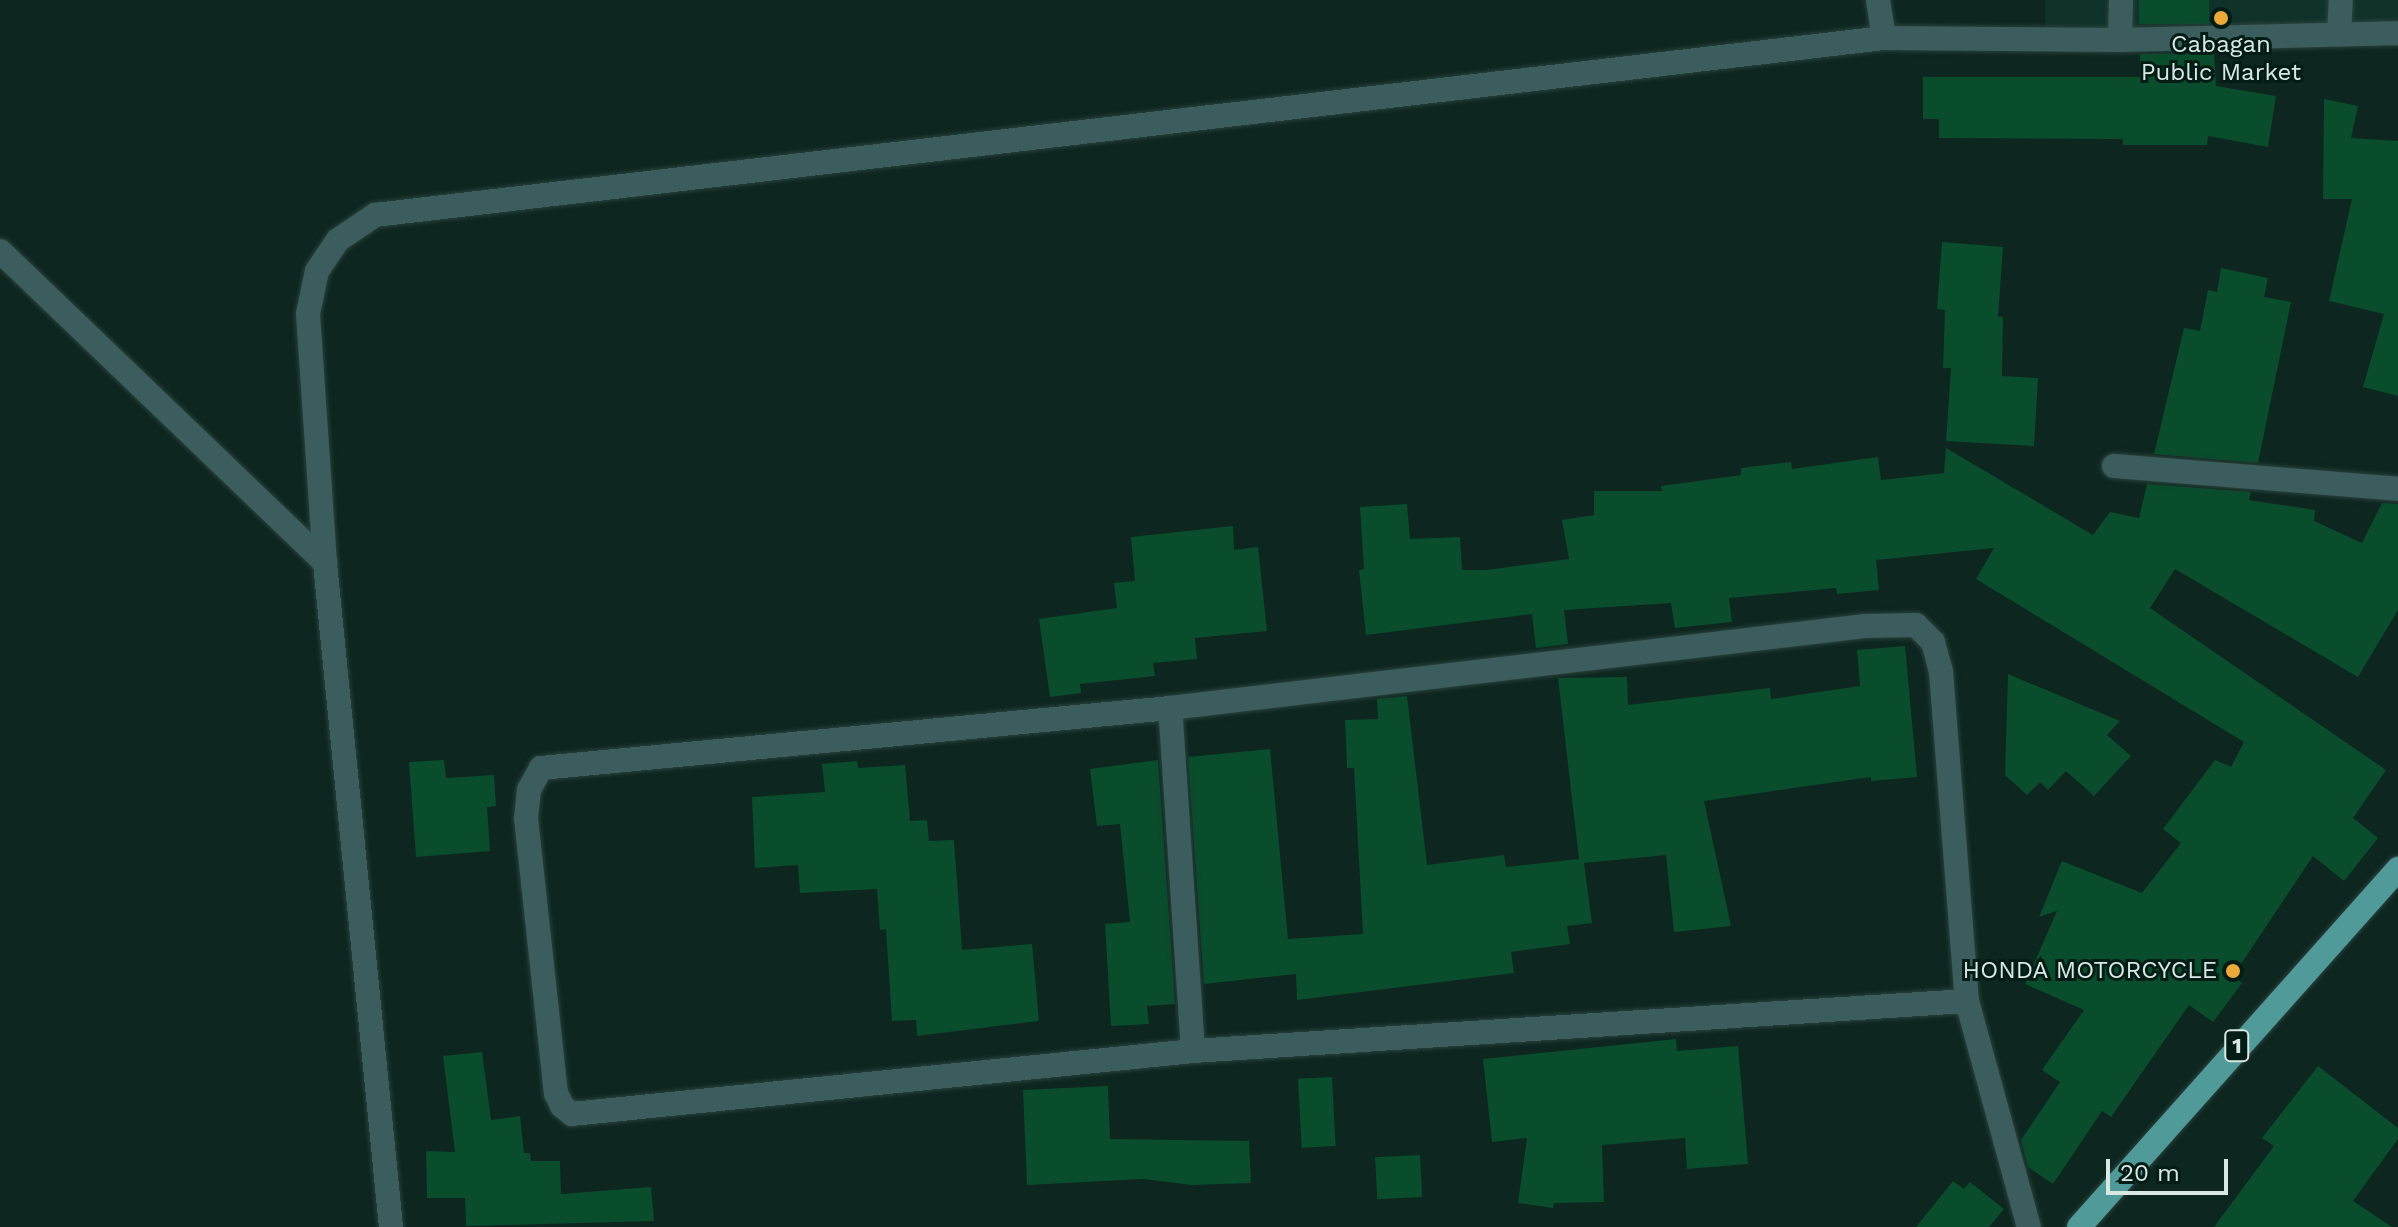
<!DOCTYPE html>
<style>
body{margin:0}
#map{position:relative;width:2398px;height:1227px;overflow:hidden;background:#0d2620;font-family:"Work Sans",sans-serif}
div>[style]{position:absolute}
.built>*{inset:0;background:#0f322a;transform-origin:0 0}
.building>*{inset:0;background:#094d2c;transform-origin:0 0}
.roads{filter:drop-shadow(0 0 2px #2a413b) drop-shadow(0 0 2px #2a413b)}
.lane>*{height:24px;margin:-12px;padding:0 12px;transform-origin:12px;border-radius:12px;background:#3c5d5d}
.street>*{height:24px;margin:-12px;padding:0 12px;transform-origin:12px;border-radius:12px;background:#3c5d5d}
.primary>*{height:24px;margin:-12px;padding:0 12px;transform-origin:12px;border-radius:12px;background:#519a9a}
.dots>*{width:22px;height:22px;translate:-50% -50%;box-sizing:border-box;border:4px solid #041c16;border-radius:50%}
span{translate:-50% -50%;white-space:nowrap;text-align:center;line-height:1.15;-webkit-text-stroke:6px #041c16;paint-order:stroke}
.shield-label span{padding:2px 6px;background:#041c16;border:2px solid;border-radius:6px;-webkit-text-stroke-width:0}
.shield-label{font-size:22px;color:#dae8e3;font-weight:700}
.poi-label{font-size:24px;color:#dae8e3}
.right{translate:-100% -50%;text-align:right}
.scale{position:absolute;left:2106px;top:1159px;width:122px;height:36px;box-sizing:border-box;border:4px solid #dae8e3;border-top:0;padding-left:10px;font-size:24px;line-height:28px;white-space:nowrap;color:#dae8e3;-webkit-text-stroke:6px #041c16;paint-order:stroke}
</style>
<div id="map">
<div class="built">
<i style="left:2045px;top:0;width:353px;height:35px"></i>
</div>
<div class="building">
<i style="left:2139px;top:0;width:70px;height:24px"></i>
<i style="clip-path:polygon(2214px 53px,2216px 86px,2276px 96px,2268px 147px,2208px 136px,2207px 145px,2123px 145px,2123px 139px,1939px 138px,1939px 119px,1923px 119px,1923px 77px,2140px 77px,2140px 54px)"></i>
<i style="clip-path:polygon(2324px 99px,2358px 106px,2351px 138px,2398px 141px,2398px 396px,2363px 387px,2384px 314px,2329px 301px,2352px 199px,2323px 199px)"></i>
<i style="clip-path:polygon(1942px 242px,2003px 247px,1998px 317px,2003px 317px,2002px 376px,2038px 378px,2034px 446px,1946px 441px,1951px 368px,1943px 368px,1945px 310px,1937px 309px)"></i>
<i style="clip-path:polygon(2221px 268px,2268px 278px,2264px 297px,2291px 302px,2258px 463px,2154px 454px,2184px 328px,2200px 331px,2208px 290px,2217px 292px)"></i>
<i style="clip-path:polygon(1946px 448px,2093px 535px,2110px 512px,2139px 518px,2147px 484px,2251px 492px,2249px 500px,2315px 510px,2314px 521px,2362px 543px,2382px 503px,2398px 504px,2398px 610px,2358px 677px,2175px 569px,2150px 608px,2386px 770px,2353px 818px,2378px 838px,2344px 881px,2313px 856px,2233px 976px,2242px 983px,2213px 1022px,2189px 1005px,2111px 1117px,2102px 1111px,2053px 1184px,2028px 1167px,2021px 1140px,2060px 1082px,2042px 1070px,2084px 1010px,2025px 984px,2057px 911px,2039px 917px,2062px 861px,2142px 893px,2181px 843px,2163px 829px,2215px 760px,2231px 767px,2244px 742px,1976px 579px,1994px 548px,1876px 560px,1879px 590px,1837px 594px,1836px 588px,1729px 598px,1732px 622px,1675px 628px,1671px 603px,1564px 610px,1568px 644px,1536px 648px,1532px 614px,1366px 635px,1359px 570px,1364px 569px,1360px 507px,1407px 504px,1410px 539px,1460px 537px,1462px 570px,1486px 570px,1569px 559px,1562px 520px,1594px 515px,1594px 491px,1662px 491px,1661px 486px,1741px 475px,1741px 468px,1791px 462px,1792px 469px,1878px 457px,1881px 480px,1944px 473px)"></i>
<i style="clip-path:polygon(1233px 526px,1234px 550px,1258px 547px,1267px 631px,1195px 638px,1197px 659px,1153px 663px,1155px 676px,1080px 684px,1081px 693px,1050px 697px,1039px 619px,1117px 608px,1114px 583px,1135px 581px,1131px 537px)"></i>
<i style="clip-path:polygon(1905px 646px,1917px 777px,1871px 781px,1871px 777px,1704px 801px,1731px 926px,1674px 932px,1666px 855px,1584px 863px,1592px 923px,1567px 926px,1570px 944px,1511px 952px,1514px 973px,1297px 1000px,1296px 974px,1204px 984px,1188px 757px,1270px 749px,1288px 939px,1363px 934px,1354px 768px,1347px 768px,1345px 720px,1378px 719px,1377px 699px,1407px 696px,1427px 865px,1504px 855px,1506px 867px,1579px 859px,1558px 678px,1627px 677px,1628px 705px,1770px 688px,1771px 699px,1860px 686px,1857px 650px)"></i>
<i style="clip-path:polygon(2008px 674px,2120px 721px,2107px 735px,2131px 756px,2094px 796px,2066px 771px,2048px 790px,2040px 782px,2027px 795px,2005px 775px)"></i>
<i style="clip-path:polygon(444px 760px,446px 778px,494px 775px,496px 806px,487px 807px,490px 851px,416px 857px,409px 762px)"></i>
<i style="clip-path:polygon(1158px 760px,1175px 1004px,1147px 1006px,1149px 1024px,1111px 1026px,1105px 924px,1130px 922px,1120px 824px,1097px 826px,1090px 769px)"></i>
<i style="clip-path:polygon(857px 761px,858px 768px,905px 765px,910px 821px,927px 820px,929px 841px,954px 840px,962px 950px,1032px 944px,1039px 1021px,917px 1036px,916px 1020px,892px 1021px,886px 929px,880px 930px,877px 889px,800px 893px,798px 865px,755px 868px,752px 797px,825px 792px,822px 764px)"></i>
<i style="clip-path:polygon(1676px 1039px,1677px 1051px,1738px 1046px,1748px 1164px,1687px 1169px,1685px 1138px,1602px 1145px,1604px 1202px,1554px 1203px,1553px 1208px,1518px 1203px,1527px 1138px,1492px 1142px,1483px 1059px)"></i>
<i style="clip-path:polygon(482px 1052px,491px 1120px,520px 1116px,524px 1153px,530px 1153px,531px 1161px,560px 1161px,561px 1194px,651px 1187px,654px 1221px,466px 1226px,465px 1198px,427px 1198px,426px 1151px,455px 1152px,443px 1056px)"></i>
<i style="clip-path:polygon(2318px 1066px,2398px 1128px,2398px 1139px,2353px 1201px,2392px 1227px,2214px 1227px,2274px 1146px,2262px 1138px)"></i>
<i style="left:1332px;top:1077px;width:69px;height:34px;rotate:87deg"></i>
<i style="clip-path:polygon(1108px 1086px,1110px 1139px,1249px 1141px,1251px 1183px,1192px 1185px,1143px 1179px,1027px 1185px,1023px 1090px)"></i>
<i style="left:1420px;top:1155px;width:42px;height:45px;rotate:87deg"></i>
<i style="clip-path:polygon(1953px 1181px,1964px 1189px,1970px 1182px,2004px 1209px,1989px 1227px,1916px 1227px)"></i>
</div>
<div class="roads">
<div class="lane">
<i style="left:2339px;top:34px;width:34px;rotate:-87deg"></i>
<i style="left:2120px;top:40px;width:40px;rotate:-88.6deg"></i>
<i style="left:2114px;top:466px;width:285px;rotate:4.6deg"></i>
</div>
<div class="street">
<i style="left:1878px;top:0;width:38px;rotate:81deg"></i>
<i style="left:0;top:251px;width:451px;rotate:43.8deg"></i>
<i style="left:1170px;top:708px;width:632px;rotate:174.55deg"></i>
<i style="left:541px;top:768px;width:25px;rotate:119deg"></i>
<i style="left:529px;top:790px;width:28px;rotate:96deg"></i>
<i style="left:526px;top:818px;width:277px;rotate:83.8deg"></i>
<i style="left:556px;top:1093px;width:14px;rotate:65deg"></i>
<i style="left:562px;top:1106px;width:13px;rotate:39deg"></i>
<i style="left:572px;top:1114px;width:624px;rotate:-5.79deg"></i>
<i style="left:1193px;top:1051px;width:776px;rotate:-3.7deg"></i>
<i style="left:1193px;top:1051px;width:344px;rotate:-93.8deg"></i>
<i style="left:1170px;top:708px;width:700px;rotate:-6.73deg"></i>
<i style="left:1865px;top:626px;width:51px;rotate:-1.1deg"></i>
<i style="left:1916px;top:625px;width:24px;rotate:45deg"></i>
<i style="left:1933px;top:642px;width:31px;rotate:75deg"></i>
<i style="left:1941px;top:672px;width:330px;rotate:85.5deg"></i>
<i style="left:1967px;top:1001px;width:234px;rotate:74.7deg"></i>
<i style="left:391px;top:1227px;width:667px;rotate:-95.68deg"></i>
<i style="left:325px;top:563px;width:250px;rotate:-93.9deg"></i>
<i style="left:308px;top:314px;width:44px;rotate:-78.2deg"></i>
<i style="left:317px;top:271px;width:37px;rotate:-56deg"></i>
<i style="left:338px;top:240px;width:45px;rotate:-34deg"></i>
<i style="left:375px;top:215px;width:1519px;rotate:-6.69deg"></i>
<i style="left:1884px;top:38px;width:236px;rotate:0.5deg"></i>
<i style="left:2120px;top:40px;width:278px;rotate:-1.4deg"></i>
</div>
<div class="primary">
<i style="left:2079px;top:1227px;width:480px;rotate:-48.3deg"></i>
</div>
</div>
<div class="dots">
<i style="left:2221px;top:18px;background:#eca93a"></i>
<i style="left:2233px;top:971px;background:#eca93a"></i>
</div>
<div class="shield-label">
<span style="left:2237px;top:1046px">1</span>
</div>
<div class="poi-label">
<span style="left:2221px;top:59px">Cabagan<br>Public Market</span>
<span class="right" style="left:2217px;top:971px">HONDA MOTORCYCLE</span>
</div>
<div class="scale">20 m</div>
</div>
